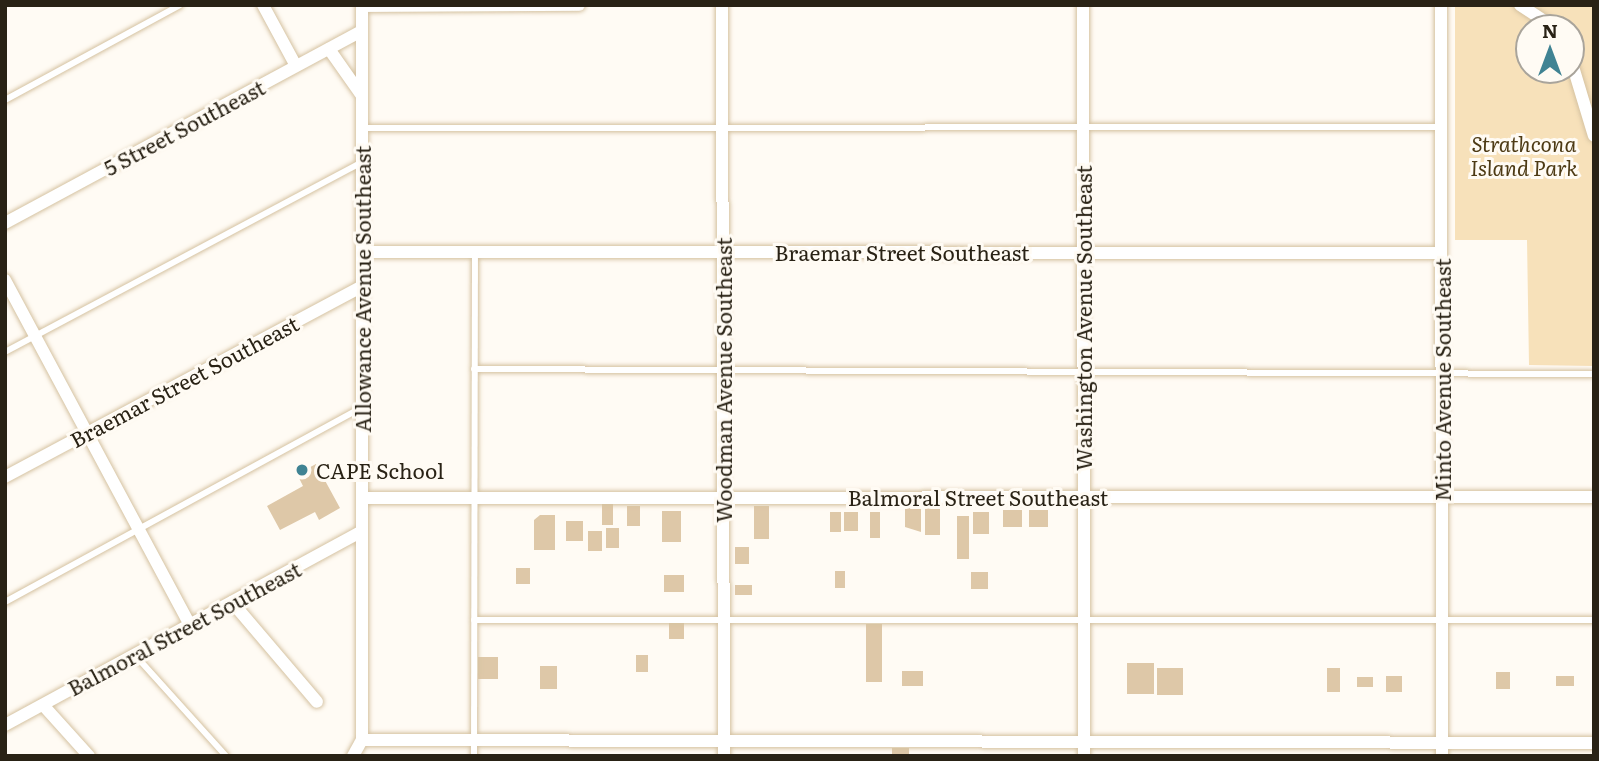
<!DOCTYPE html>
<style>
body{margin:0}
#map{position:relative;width:1599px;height:761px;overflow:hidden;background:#fffbf4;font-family:Literata,serif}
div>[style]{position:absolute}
.green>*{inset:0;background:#f7e1ba}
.building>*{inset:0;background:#dec8a8;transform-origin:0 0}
.roads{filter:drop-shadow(0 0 2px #d5c2a1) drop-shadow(0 0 2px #d5c2a1)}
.lane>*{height:6px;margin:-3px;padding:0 3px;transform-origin:3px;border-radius:3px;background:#fff}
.street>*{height:12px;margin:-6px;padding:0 6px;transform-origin:6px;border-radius:6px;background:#fff}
.dots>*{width:19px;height:19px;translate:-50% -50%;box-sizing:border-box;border:4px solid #fffbf4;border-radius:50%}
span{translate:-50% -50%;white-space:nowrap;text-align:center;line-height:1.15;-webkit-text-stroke:6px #fffbf4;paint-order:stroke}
.street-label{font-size:21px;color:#292215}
.park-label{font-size:21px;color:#4d3a14;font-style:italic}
.poi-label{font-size:21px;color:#292215}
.left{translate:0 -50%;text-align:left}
.frame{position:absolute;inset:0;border:7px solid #292215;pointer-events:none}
.north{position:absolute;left:1515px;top:14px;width:70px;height:70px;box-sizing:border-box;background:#fffbf4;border:2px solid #a9a49b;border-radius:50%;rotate:0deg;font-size:19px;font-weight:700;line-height:28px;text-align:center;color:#292215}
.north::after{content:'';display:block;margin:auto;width:24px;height:32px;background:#408393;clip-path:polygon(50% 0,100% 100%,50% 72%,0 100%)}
</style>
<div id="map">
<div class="green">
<i style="clip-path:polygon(evenodd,1455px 5px,1594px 5px,1594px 366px,1529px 365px,1527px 240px,1455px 240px,1455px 5px,1529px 28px,1571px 28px,1571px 70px,1529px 70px,1529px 28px)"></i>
</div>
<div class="building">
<i style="clip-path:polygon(316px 464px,340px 508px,319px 520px,315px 512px,280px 530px,267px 506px,303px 486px,297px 474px)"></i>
<i style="left:602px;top:500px;width:11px;height:25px"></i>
<i style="left:940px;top:504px;width:31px;height:15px;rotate:90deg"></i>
<i style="left:627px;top:506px;width:13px;height:20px"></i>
<i style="left:754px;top:506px;width:15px;height:33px"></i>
<i style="clip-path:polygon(905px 508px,921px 508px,921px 532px,905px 527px)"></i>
<i style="left:1003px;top:510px;width:19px;height:17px"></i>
<i style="left:1029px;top:510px;width:19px;height:17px"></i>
<i style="left:662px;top:511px;width:19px;height:31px"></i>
<i style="left:830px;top:512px;width:11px;height:20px"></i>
<i style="left:844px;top:512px;width:14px;height:19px"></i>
<i style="left:870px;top:512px;width:10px;height:26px"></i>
<i style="left:973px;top:512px;width:16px;height:22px"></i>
<i style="clip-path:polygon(540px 515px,555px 515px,555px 550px,534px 550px,534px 520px)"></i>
<i style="left:957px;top:516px;width:12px;height:43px"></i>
<i style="left:566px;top:521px;width:17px;height:20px"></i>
<i style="left:606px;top:528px;width:13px;height:20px"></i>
<i style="left:588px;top:531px;width:14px;height:20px"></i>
<i style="left:735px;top:547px;width:14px;height:17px"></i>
<i style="left:516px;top:568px;width:14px;height:16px"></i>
<i style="left:835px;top:571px;width:10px;height:17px"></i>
<i style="left:971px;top:572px;width:17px;height:17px"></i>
<i style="left:664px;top:575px;width:20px;height:17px"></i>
<i style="left:735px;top:585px;width:17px;height:10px"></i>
<i style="left:669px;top:622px;width:15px;height:17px"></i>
<i style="left:866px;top:624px;width:16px;height:58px"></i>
<i style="left:636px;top:655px;width:12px;height:17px"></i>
<i style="left:478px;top:657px;width:20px;height:22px"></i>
<i style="left:1127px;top:663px;width:27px;height:31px"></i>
<i style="left:540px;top:666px;width:17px;height:23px"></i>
<i style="left:1157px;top:668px;width:26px;height:27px"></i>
<i style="left:1327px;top:668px;width:13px;height:24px"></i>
<i style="left:902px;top:671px;width:21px;height:15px"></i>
<i style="left:1496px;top:672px;width:14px;height:17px"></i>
<i style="left:1386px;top:676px;width:16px;height:16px"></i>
<i style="left:1556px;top:676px;width:18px;height:10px"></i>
<i style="left:1357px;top:677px;width:16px;height:10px"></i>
<i style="left:892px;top:748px;width:17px;height:8px"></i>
</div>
<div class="roads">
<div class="lane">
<i style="left:5px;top:100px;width:199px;rotate:-28.5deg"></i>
<i style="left:362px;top:128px;width:1079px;rotate:-0.05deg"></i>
<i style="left:5px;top:352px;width:404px;rotate:-28deg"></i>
<i style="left:474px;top:369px;width:1118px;rotate:0.26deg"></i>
<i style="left:5px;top:602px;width:405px;rotate:-28.6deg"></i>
<i style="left:474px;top:620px;width:1120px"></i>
<i style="left:135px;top:655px;width:136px;rotate:48deg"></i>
<i style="left:474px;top:756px;width:504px;rotate:-89.89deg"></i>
</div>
<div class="street">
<i style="left:263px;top:5px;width:69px;rotate:61.6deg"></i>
<i style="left:362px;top:5px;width:735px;rotate:90deg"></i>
<i style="left:722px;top:5px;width:751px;rotate:89.85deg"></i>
<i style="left:1083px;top:5px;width:751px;rotate:89.92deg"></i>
<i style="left:1441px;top:5px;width:751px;rotate:89.92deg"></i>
<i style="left:1520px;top:5px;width:42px;rotate:33.3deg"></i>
<i style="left:362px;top:6px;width:217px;rotate:-0.3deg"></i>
<i style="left:329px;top:49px;width:57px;rotate:54.9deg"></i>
<i style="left:1571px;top:60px;width:79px;rotate:73.2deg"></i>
<i style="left:5px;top:223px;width:405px;rotate:-28.3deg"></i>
<i style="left:362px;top:252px;width:1079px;rotate:0.05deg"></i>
<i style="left:5px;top:280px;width:391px;rotate:61.8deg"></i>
<i style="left:5px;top:477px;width:405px;rotate:-28.1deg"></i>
<i style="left:362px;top:498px;width:1232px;rotate:-0.05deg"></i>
<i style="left:232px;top:602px;width:131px;rotate:49.6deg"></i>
<i style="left:43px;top:705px;width:69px;rotate:48deg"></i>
<i style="left:5px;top:725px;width:406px;rotate:-28.5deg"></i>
<i style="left:362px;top:740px;width:1232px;rotate:0.14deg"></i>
<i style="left:353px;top:756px;width:18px;rotate:-61deg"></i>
</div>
</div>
<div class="dots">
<i style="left:302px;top:470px;background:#408393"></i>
</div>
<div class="street-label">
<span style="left:184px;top:127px;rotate:-28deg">5 Street Southeast</span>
<span style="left:902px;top:252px">Braemar Street Southeast</span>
<span style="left:362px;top:289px;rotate:-90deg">Allowance Avenue Southeast</span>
<span style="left:1083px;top:318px;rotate:-90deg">Washington Avenue Southeast</span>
<span style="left:723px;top:380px;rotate:-90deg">Woodman Avenue Southeast</span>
<span style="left:1442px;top:380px;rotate:-90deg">Minto Avenue Southeast</span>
<span style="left:184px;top:381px;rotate:-28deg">Braemar Street Southeast</span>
<span style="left:978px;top:497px">Balmoral Street Southeast</span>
<span style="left:184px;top:628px;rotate:-28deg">Balmoral Street Southeast</span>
</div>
<div class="park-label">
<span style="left:1524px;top:155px">Strathcona<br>Island Park</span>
</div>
<div class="poi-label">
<span class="left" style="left:316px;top:470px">CAPE School</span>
</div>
<div class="frame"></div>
<div class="north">N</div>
</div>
